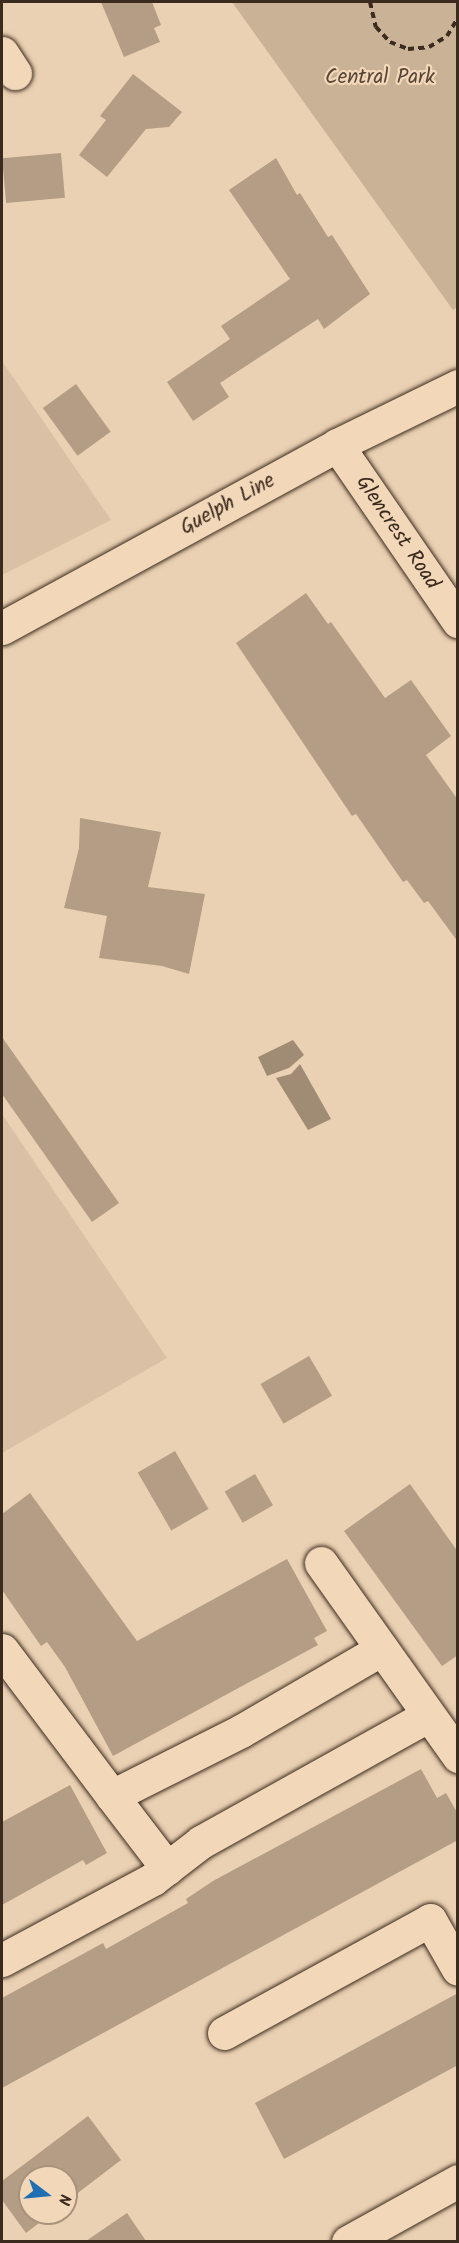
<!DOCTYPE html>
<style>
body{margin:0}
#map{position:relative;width:459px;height:2243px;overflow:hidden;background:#ebd1b3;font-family:Kalam,sans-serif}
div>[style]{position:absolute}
.built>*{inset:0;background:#dac1a5}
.green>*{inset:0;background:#cab297}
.water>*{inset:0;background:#a08b74}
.building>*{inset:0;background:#b49d85;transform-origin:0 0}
.path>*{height:4px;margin-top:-2px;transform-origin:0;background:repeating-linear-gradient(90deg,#3b2a1e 0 6px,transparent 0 10.5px)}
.roads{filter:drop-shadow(0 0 2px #3b2a1e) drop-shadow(0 0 2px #3b2a1e)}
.minor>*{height:33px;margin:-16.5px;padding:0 16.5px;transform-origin:16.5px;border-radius:16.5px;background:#f2d8b9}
.major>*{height:33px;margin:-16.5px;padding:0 16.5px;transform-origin:16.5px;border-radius:16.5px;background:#f2d8b9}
span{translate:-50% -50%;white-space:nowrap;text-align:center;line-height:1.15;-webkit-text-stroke:4.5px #f2d8b9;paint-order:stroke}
.park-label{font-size:21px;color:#584536}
.street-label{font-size:21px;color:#3b2a1e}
.frame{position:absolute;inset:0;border:3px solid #3b2a1e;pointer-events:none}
.north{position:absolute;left:18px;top:2165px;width:60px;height:60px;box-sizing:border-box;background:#f2d8b9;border:2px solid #a9927b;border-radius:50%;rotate:106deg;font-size:16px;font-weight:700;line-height:24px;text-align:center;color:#3b2a1e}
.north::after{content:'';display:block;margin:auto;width:21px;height:27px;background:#1f6fb2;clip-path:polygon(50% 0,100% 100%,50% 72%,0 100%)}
</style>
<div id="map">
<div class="built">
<i style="clip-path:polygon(2px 361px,111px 520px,2px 575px)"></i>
<i style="clip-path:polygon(2px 1114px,167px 1358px,2px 1453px)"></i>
</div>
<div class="green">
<i style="clip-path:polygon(232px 2px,457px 2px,457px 307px,453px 310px)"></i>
</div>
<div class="water">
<i style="clip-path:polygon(293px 1040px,304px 1055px,289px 1068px,267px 1076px,258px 1057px)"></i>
<i style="clip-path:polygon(300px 1064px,331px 1119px,308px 1130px,276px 1078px,291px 1074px)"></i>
</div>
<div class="building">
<i style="clip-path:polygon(101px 2px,152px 2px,161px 25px,154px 28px,160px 42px,124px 57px)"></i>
<i style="clip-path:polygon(133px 74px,182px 112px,169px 127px,146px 129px,107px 177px,79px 155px,106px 120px,100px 116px)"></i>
<i style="left:61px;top:153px;width:45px;height:59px;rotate:85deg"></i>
<i style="clip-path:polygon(276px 158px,297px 195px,300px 193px,328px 237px,332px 235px,370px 294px,324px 329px,318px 319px,220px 383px,229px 397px,193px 421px,167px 382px,230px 339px,221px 326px,290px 279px,229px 190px)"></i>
<i style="left:76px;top:384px;width:59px;height:41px;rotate:54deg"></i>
<i style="clip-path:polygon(306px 593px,328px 624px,331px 622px,385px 698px,411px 680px,451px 736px,426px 755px,458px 800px,458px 942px,428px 901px,424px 903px,407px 880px,403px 882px,356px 814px,352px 816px,236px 643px)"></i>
<i style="clip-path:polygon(80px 818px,161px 832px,148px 887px,205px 894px,189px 974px,162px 966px,99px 958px,107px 916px,64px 908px,79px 848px)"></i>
<i style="clip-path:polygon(2px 1037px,119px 1203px,92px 1222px,2px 1094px)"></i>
<i style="left:309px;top:1356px;width:46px;height:56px;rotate:60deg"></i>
<i style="left:175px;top:1451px;width:67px;height:43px;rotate:60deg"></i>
<i style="left:255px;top:1474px;width:36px;height:35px;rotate:60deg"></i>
<i style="clip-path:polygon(410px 1484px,458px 1552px,458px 1655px,442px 1666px,344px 1531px)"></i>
<i style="clip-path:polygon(30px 1493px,137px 1641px,287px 1559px,327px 1631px,314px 1638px,318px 1645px,113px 1756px,65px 1667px,47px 1642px,41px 1646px,2px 1590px,2px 1514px)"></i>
<i style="clip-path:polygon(421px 1769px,437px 1798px,446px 1793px,458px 1814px,458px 1840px,2px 2088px,2px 1998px,103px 1943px,106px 1949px,188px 1903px,186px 1899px,213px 1881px)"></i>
<i style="clip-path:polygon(70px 1785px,107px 1853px,86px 1865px,83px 1860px,2px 1905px,2px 1822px)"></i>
<i style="clip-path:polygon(458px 1993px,458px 2065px,284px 2159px,255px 2103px)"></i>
<i style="clip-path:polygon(88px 2116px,121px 2160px,66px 2202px,66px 2177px,30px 2177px,30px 2213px,52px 2213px,26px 2233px,2px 2200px,2px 2181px)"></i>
<i style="clip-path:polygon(127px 2213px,146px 2241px,86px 2241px)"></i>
</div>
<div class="path">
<i style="left:370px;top:2px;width:26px;rotate:77deg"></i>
<i style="left:376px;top:27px;width:21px;rotate:47deg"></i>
<i style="left:390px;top:42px;width:19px;rotate:21deg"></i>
<i style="left:408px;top:49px;width:21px;rotate:-5deg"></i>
<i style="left:429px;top:47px;width:21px;rotate:-31deg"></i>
<i style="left:447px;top:36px;width:21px;rotate:-59deg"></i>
</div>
<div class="roads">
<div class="minor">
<i style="left:2px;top:53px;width:24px;rotate:57deg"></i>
<i style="left:337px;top:445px;width:214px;rotate:55.5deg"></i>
<i style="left:321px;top:1563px;width:237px;rotate:54.6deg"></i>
<i style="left:2px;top:1650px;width:183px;rotate:53deg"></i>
<i style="left:112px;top:1796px;width:144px;rotate:-26.7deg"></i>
<i style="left:241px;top:1731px;width:163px;rotate:-30.2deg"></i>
<i style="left:112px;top:1796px;width:91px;rotate:52.6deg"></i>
<i style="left:2px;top:1960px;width:171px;rotate:-28.2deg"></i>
<i style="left:153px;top:1879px;width:61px;rotate:-37.6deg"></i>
<i style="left:201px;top:1842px;width:259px;rotate:-29.1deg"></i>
<i style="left:224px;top:2033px;width:235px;rotate:-28.7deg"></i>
<i style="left:430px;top:1920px;width:56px;rotate:60.3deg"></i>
<i style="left:348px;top:2242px;width:126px;rotate:-29deg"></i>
</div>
<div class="major">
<i style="left:2px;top:628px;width:382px;rotate:-28.6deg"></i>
<i style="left:337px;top:445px;width:135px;rotate:-26deg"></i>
</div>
</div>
<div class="park-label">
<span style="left:380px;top:78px">Central Park</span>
</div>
<div class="street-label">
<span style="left:228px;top:505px;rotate:-29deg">Guelph Line</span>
<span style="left:397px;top:533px;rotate:56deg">Glencrest Road</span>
</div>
<div class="frame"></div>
<div class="north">N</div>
</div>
